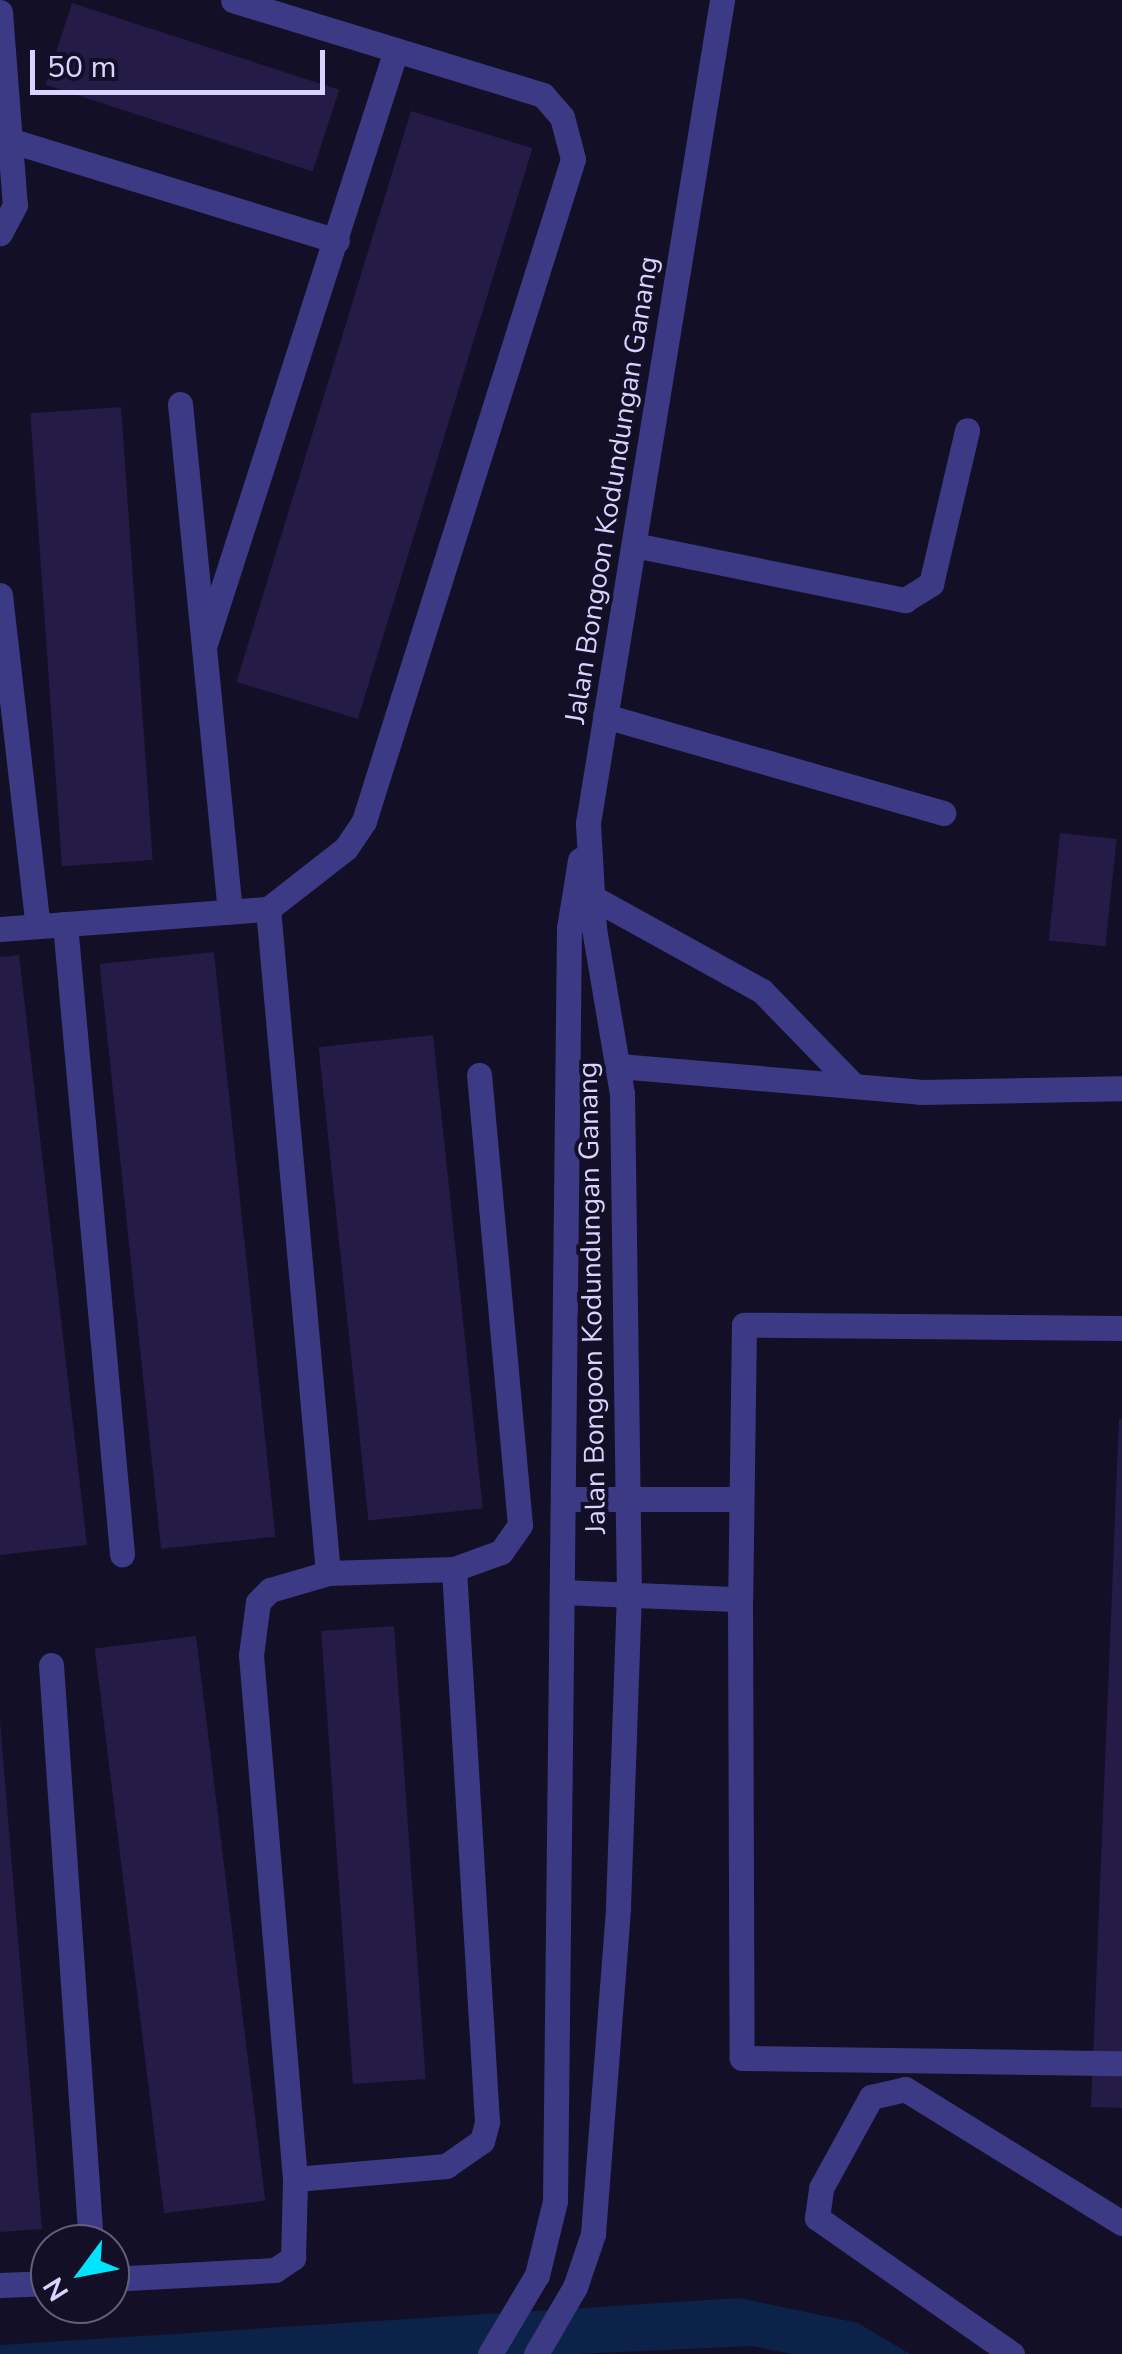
<!DOCTYPE html>
<style>
body{margin:0}
#map{position:relative;width:1122px;height:2354px;overflow:hidden;background:#130f26;font-family:"Nunito Sans",sans-serif}
div>[style]{position:absolute}
.water>*{inset:0;background:#0c2248}
.building>*{inset:0;background:#241b47;transform-origin:0 0}
.minor>*{height:25px;margin:-12.5px;padding:0 12.5px;transform-origin:12.5px;border-radius:12.5px;background:#3d3a85}
span{translate:-50% -50%;white-space:nowrap;text-align:center;line-height:1.15;-webkit-text-stroke:8px #130f26;paint-order:stroke}
.street-label{font-size:28px;color:#d9d4ff}
.north{position:absolute;left:30px;top:2224px;width:100px;height:100px;box-sizing:border-box;background:#130f26;border:2px solid #625e7d;border-radius:50%;rotate:238deg;font-size:28px;font-weight:700;line-height:40px;text-align:center;color:#d9d4ff}
.north::after{content:'';display:block;margin:auto;width:35px;height:45px;background:#00e5ff;clip-path:polygon(50% 0,100% 100%,50% 72%,0 100%)}
.scale{position:absolute;left:30px;top:50px;width:295px;height:45px;box-sizing:border-box;border:5px solid #d9d4ff;border-top:0;padding-left:12px;font-size:30px;line-height:35px;white-space:nowrap;color:#d9d4ff;-webkit-text-stroke:8px #130f26;paint-order:stroke}
</style>
<div id="map">
<div class="water">
<i style="clip-path:polygon(739px 2298px,858px 2323px,910px 2354px,792px 2354px,751px 2346px,579px 2354px,0 2354px,0 2345px)"></i>
</div>
<div class="building">
<i style="left:72px;top:3px;width:281px;height:86px;rotate:18deg"></i>
<i style="left:411px;top:111px;width:127px;height:597px;rotate:17deg"></i>
<i style="left:121px;top:407px;width:454px;height:91px;rotate:86deg"></i>
<i style="left:1060px;top:833px;width:57px;height:108px;rotate:6deg"></i>
<i style="left:214px;top:952px;width:588px;height:115px;rotate:84deg"></i>
<i style="clip-path:polygon(19px 955px,87px 1545px,0 1555px,0 957px)"></i>
<i style="left:433px;top:1035px;width:476px;height:115px;rotate:84deg"></i>
<i style="clip-path:polygon(1119px 1419px,1122px 1419px,1122px 2108px,1091px 2107px)"></i>
<i style="left:394px;top:1626px;width:454px;height:73px;rotate:86deg"></i>
<i style="left:196px;top:1636px;width:569px;height:102px;rotate:83deg"></i>
<i style="clip-path:polygon(0 1721px,42px 2229px,0 2232px)"></i>
</div>
<div class="minor">
<i style="left:0;top:12px;width:194px;rotate:85.6deg"></i>
<i style="left:15px;top:205px;width:32px;rotate:118deg"></i>
<i style="left:9px;top:140px;width:343px;rotate:17.1deg"></i>
<i style="left:180px;top:404px;width:510px;rotate:84.38deg"></i>
<i style="left:634px;top:545px;width:277px;rotate:11.5deg"></i>
<i style="left:905px;top:600px;width:31px;rotate:-32deg"></i>
<i style="left:931px;top:584px;width:158px;rotate:-76.8deg"></i>
<i style="left:0;top:595px;width:333px;rotate:83.5deg"></i>
<i style="left:204px;top:647px;width:627px;rotate:-72.17deg"></i>
<i style="left:605px;top:716px;width:352px;rotate:16deg"></i>
<i style="left:590px;top:896px;width:196px;rotate:28.9deg"></i>
<i style="left:762px;top:991px;width:132px;rotate:45.9deg"></i>
<i style="left:65px;top:924px;width:633px;rotate:84.83deg"></i>
<i style="left:0;top:929px;width:269px;rotate:-4.3deg"></i>
<i style="left:268px;top:909px;width:99px;rotate:-38deg"></i>
<i style="left:346px;top:848px;width:32px;rotate:-56deg"></i>
<i style="left:364px;top:821px;width:694px;rotate:-72.48deg"></i>
<i style="left:573px;top:159px;width:43px;rotate:-104.7deg"></i>
<i style="left:562px;top:117px;width:29px;rotate:-131deg"></i>
<i style="left:543px;top:95px;width:324px;rotate:-163deg"></i>
<i style="left:619px;top:1066px;width:302px;rotate:4.9deg"></i>
<i style="left:920px;top:1092px;width:202px;rotate:-1.1deg"></i>
<i style="left:1122px;top:1328px;width:378px;rotate:-179.5deg"></i>
<i style="left:744px;top:1325px;width:274px;rotate:90.8deg"></i>
<i style="left:740px;top:1599px;width:459px;rotate:89.8deg"></i>
<i style="left:742px;top:2058px;width:380px;rotate:0.8deg"></i>
<i style="left:563px;top:1499px;width:178px"></i>
<i style="left:328px;top:1573px;width:126px;rotate:-1.8deg"></i>
<i style="left:454px;top:1569px;width:50px;rotate:-19.9deg"></i>
<i style="left:501px;top:1552px;width:33px;rotate:-55deg"></i>
<i style="left:520px;top:1525px;width:452px;rotate:-95.2deg"></i>
<i style="left:562px;top:1592px;width:178px;rotate:2.3deg"></i>
<i style="left:51px;top:1665px;width:580px;rotate:86.05deg"></i>
<i style="left:295px;top:2179px;width:152px;rotate:-4.9deg"></i>
<i style="left:446px;top:2166px;width:44px;rotate:-34.8deg"></i>
<i style="left:482px;top:2141px;width:20px;rotate:-75deg"></i>
<i style="left:487px;top:2122px;width:554px;rotate:-93.42deg"></i>
<i style="left:110px;top:2279px;width:165px;rotate:-3.1deg"></i>
<i style="left:275px;top:2270px;width:22px;rotate:-34deg"></i>
<i style="left:293px;top:2258px;width:79px;rotate:-88.5deg"></i>
<i style="left:295px;top:2179px;width:526px;rotate:-94.8deg"></i>
<i style="left:251px;top:1655px;width:53px;rotate:-82.5deg"></i>
<i style="left:258px;top:1602px;width:17px;rotate:-45deg"></i>
<i style="left:270px;top:1590px;width:60px;rotate:-16.3deg"></i>
<i style="left:328px;top:1573px;width:667px;rotate:-95.16deg"></i>
<i style="left:0;top:2285px;width:50px;rotate:-2.3deg"></i>
<i style="left:490px;top:2354px;width:92px;rotate:-59.3deg"></i>
<i style="left:537px;top:2275px;width:76px;rotate:-76.3deg"></i>
<i style="left:555px;top:2201px;width:1273px;rotate:-89.37deg"></i>
<i style="left:569px;top:928px;width:69px;rotate:-80.8deg"></i>
<i style="left:536px;top:2354px;width:78px;rotate:-59.8deg"></i>
<i style="left:575px;top:2287px;width:56px;rotate:-71.2deg"></i>
<i style="left:593px;top:2234px;width:328px;rotate:-85.6deg"></i>
<i style="left:618px;top:1907px;width:312px;rotate:-88deg"></i>
<i style="left:629px;top:1595px;width:501px;rotate:-90.8deg"></i>
<i style="left:622px;top:1094px;width:168px;rotate:-99.6deg"></i>
<i style="left:594px;top:928px;width:105px;rotate:-93.3deg"></i>
<i style="left:588px;top:823px;width:834px;rotate:-80.75deg"></i>
<i style="left:1012px;top:2354px;width:238px;rotate:-145.1deg"></i>
<i style="left:817px;top:2218px;width:30px;rotate:-82deg"></i>
<i style="left:821px;top:2188px;width:104px;rotate:-61.2deg"></i>
<i style="left:871px;top:2097px;width:35px;rotate:-13deg"></i>
<i style="left:905px;top:2089px;width:255px;rotate:31.7deg"></i>
</div>
<div class="street-label">
<span style="left:612px;top:490px;rotate:-81deg">Jalan Bongoon Kodundungan Ganang</span>
<span style="left:592px;top:1298px;rotate:-91deg">Jalan Bongoon Kodundungan Ganang</span>
</div>
<div class="north">N</div>
<div class="scale">50 m</div>
</div>
